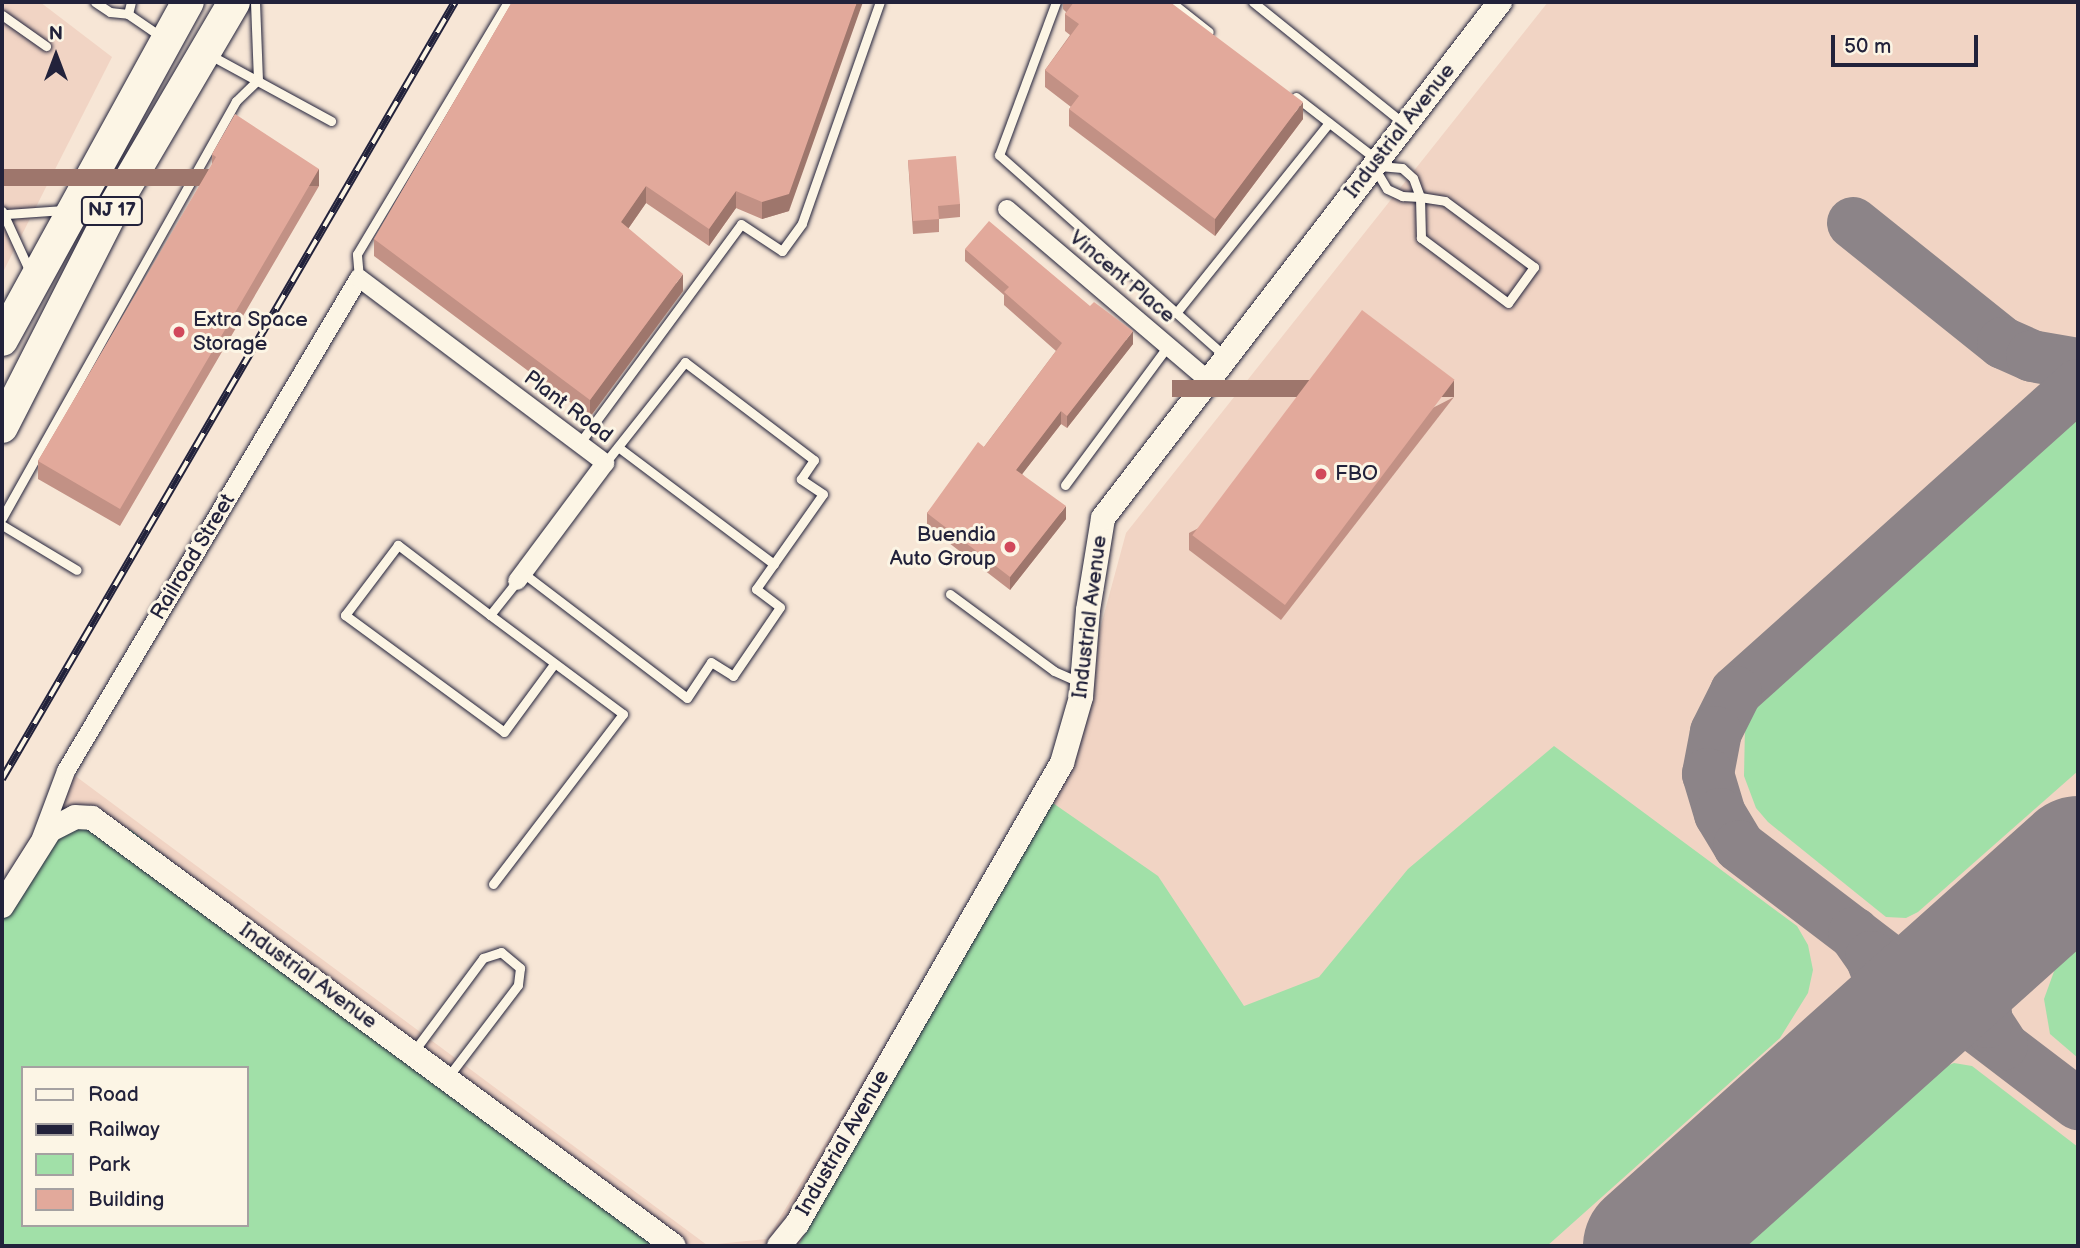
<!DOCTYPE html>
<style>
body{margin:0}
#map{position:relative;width:2080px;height:1248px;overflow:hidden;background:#f7e6d6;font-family:"Balsamiq Sans",sans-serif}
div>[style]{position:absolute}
.built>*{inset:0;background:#f1d4c4}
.green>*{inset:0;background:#a1e0a8}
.taxiway>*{height:52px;margin:-26px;padding:0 26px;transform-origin:26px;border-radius:26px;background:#8c8488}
.runway>*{height:131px;margin:-65.5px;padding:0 65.5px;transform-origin:65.5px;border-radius:65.5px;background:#8c8488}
.roads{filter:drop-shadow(0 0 2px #22223b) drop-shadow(0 0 2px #22223b)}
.lane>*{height:9px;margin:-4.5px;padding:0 4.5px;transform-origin:4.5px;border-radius:4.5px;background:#fcf5e5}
.street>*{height:18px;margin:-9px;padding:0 9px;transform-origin:9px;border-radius:9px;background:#fcf5e5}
.secondary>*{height:24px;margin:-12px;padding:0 12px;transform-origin:12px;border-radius:12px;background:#fcf5e5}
.highway>*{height:32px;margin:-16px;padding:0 16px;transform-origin:16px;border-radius:16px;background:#fcf5e5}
.rail>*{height:8px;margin-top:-4px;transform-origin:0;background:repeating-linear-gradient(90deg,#fcf5e5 0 16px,#22223b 0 32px);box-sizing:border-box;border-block:2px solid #22223b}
.wall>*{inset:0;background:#c29185}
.shaded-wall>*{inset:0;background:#9e766c;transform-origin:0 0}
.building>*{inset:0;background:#e2a99b;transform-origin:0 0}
.dots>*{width:19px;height:19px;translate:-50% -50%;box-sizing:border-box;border:4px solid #fcf5e5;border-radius:50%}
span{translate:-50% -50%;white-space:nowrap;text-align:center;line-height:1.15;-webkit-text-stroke:6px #fcf5e5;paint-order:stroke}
.shield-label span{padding:2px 5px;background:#fcf5e5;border:2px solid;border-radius:5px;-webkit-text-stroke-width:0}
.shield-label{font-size:19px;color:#22223b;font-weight:700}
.street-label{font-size:21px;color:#22223b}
.poi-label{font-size:21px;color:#22223b}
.left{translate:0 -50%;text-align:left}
.right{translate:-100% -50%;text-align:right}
.frame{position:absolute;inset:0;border:4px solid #22223b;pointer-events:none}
.legend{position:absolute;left:21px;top:1066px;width:228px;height:161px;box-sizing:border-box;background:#fcf5e5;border:2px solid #a5a1a1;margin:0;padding:9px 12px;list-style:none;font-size:21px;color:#22223b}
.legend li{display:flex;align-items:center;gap:14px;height:35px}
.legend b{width:35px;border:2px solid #a5a1a1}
.north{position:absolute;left:21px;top:21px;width:70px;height:70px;-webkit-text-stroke:5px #fcf5e5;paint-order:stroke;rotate:0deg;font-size:19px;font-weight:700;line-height:28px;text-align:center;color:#22223b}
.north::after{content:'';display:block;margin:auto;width:24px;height:32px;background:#22223b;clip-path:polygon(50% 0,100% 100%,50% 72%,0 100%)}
.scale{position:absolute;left:1831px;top:35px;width:147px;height:32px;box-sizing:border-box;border:4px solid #22223b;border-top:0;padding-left:9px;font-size:21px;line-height:24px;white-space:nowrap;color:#22223b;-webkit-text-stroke:5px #fcf5e5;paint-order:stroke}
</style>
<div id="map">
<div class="built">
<i style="clip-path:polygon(2px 2px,40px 2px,112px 57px,2px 274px)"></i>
<i style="clip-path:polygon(evenodd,1548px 2px,2078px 2px,2078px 1246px,2px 1246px,2px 883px,70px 772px,707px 1245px,767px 1239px,1070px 740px,1126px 533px,1548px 2px,23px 1068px,247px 1068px,247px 1225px,23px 1225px,23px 1068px)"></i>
</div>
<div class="green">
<i style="clip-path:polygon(2078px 417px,2078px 771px,1918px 912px,1906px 918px,1886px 917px,1768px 822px,1756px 808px,1744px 776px,1745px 727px,1758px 704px)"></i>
<i style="clip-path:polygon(1554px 746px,1797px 926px,1808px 945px,1813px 970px,1808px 993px,1780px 1038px,1547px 1246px,798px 1246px,1050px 801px,1158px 876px,1244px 1006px,1319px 977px,1408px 869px)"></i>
<i style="clip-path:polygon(evenodd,49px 822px,131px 830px,661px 1246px,2px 1246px,2px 904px,49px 822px,23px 1068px,247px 1068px,247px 1225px,23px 1225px,23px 1068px)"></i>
<i style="clip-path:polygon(2078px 946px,2078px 1058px,2050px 1034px,2044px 999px,2056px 966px)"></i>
<i style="clip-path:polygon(1954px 1063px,1972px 1066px,2078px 1147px,2078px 1246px,1740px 1246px,1937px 1070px)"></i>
</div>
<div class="taxiway">
<i style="left:1853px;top:223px;width:192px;rotate:38.7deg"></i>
<i style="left:2003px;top:343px;width:32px;rotate:24deg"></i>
<i style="left:2032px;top:356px;width:47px;rotate:9.9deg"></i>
<i style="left:2078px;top:385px;width:460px;rotate:138.1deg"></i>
<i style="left:1736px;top:692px;width:45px;rotate:116.6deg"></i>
<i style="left:1716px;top:732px;width:43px;rotate:100.8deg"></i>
<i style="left:1708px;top:774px;width:42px;rotate:73.3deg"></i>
<i style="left:1720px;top:814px;width:37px;rotate:59deg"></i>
<i style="left:1739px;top:846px;width:426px;rotate:37.3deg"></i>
<i style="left:1854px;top:933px;width:29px;rotate:55deg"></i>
<i style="left:1871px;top:957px;width:31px;rotate:69deg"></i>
<i style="left:1882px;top:986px;width:41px;rotate:95.6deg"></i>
<i style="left:1878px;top:1027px;width:28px;rotate:117deg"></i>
<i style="left:2002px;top:1045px;width:27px;rotate:-123deg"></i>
<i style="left:1987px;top:1022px;width:35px;rotate:-97deg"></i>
<i style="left:1983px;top:987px;width:31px;rotate:-75deg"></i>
<i style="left:1991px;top:957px;width:35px;rotate:-65deg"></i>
</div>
<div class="runway">
<i style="left:1648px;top:1246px;width:577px;rotate:-41.84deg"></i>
</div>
<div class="roads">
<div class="lane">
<i style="left:95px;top:2px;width:18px;rotate:34deg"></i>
<i style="left:110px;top:12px;width:18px;rotate:6deg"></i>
<i style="left:128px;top:14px;width:42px;rotate:34.4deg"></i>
<i style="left:255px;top:2px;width:78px;rotate:87.8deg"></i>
<i style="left:1056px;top:2px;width:163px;rotate:110.4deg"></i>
<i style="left:999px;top:155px;width:304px;rotate:41.7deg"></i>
<i style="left:1171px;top:2px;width:48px;rotate:38.3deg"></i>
<i style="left:1253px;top:2px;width:194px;rotate:38.9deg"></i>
<i style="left:128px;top:14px;width:12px;rotate:-76deg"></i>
<i style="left:2px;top:15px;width:54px;rotate:35.2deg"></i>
<i style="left:210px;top:55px;width:138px;rotate:28.6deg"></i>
<i style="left:1296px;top:97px;width:101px;rotate:37.8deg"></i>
<i style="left:1375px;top:169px;width:23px;rotate:59deg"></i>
<i style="left:1387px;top:189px;width:17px;rotate:25deg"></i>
<i style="left:1402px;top:196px;width:18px;rotate:3deg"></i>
<i style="left:1420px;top:197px;width:25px;rotate:9deg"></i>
<i style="left:1445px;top:201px;width:111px;rotate:36.6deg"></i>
<i style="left:1534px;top:267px;width:44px;rotate:125.8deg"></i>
<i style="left:1508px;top:303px;width:109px;rotate:-143.2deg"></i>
<i style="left:1421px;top:238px;width:41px;rotate:-91.4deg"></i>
<i style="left:1420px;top:197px;width:20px;rotate:-110deg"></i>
<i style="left:1413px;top:178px;width:15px;rotate:-138deg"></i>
<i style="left:1402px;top:168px;width:23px;rotate:-175deg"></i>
<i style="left:2px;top:211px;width:67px;rotate:65.3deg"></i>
<i style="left:7px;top:214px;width:57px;rotate:-4deg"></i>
<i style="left:359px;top:278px;width:24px;rotate:-95deg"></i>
<i style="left:357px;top:254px;width:294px;rotate:-59.1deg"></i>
<i style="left:1176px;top:313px;width:244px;rotate:-51.2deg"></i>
<i style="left:579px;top:444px;width:273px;rotate:-53.6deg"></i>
<i style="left:741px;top:224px;width:49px;rotate:33.4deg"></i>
<i style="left:782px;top:251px;width:34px;rotate:-54deg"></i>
<i style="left:802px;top:223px;width:234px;rotate:-70.6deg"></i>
<i style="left:618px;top:447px;width:195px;rotate:36.9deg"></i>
<i style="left:1065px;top:485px;width:173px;rotate:-53.5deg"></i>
<i style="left:2px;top:518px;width:478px;rotate:-60.7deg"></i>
<i style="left:236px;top:101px;width:30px;rotate:-44deg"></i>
<i style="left:2px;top:525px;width:87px;rotate:31deg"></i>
<i style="left:523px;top:573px;width:206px;rotate:37.3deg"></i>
<i style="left:687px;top:698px;width:43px;rotate:-56.3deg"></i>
<i style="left:711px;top:662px;width:26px;rotate:32deg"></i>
<i style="left:733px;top:676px;width:83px;rotate:-55.7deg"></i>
<i style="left:780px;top:607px;width:30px;rotate:-143deg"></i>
<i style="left:756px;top:589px;width:116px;rotate:-54.8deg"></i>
<i style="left:823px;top:494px;width:27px;rotate:-146deg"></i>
<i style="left:801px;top:479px;width:23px;rotate:-56deg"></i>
<i style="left:814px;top:460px;width:162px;rotate:-142.8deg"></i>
<i style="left:685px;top:362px;width:129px;rotate:128.4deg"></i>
<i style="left:950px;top:594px;width:129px;rotate:36.5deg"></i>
<i style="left:1054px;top:671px;width:30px;rotate:24deg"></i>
<i style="left:490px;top:615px;width:116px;rotate:-142.7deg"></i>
<i style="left:398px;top:545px;width:88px;rotate:127.1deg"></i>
<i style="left:345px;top:615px;width:197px;rotate:36.3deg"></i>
<i style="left:504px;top:732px;width:84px;rotate:-53.7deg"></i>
<i style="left:493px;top:884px;width:214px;rotate:-52.6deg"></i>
<i style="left:623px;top:714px;width:166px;rotate:-143.3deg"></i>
<i style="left:490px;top:615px;width:43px;rotate:-51.5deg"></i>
<i style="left:414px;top:1051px;width:116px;rotate:-53.4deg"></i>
<i style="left:483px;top:958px;width:19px;rotate:-18deg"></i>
<i style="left:501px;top:952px;width:25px;rotate:40deg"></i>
<i style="left:520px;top:968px;width:17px;rotate:97deg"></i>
<i style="left:518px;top:985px;width:116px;rotate:127.3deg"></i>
</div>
<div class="street">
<i style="left:1007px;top:209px;width:264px;rotate:40.4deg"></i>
<i style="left:41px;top:838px;width:72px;rotate:-69.5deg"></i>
<i style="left:66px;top:771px;width:573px;rotate:-59.28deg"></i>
<i style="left:359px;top:278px;width:308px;rotate:36.9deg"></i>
<i style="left:605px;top:463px;width:147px;rotate:126.7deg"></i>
</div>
<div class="secondary">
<i style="left:2px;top:906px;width:90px;rotate:-57.7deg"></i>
<i style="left:50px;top:830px;width:28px;rotate:-27deg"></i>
<i style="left:75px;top:817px;width:17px;rotate:3deg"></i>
<i style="left:92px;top:818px;width:722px;rotate:36.33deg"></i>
<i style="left:779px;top:1246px;width:28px;rotate:-51deg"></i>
<i style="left:797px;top:1224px;width:532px;rotate:-60.11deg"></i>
<i style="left:1062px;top:763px;width:69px;rotate:-73.9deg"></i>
<i style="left:1081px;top:697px;width:87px;rotate:-85.4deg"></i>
<i style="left:1088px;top:610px;width:93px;rotate:-80.7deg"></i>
<i style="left:1103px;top:518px;width:651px;rotate:-52.43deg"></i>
</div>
<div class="highway">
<i style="left:2px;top:340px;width:386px;rotate:-61.2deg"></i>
<i style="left:2px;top:427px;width:249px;rotate:-63deg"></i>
<i style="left:115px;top:205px;width:235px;rotate:-59.6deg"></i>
</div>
</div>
<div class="rail">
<i style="left:2px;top:779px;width:899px;rotate:-59.76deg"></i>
</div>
<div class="wall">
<i style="clip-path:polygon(512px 2px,789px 211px,762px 219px,736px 208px,709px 246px,646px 203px,628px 229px,683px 291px,590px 417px,374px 256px,374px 239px)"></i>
<i style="clip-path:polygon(1063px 2px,1170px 2px,1303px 119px,1215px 236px,1069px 126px,1069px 109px,1071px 107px,1045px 87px,1045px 70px,1070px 35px,1065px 31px,1065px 14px,1066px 12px,1063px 9px)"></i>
<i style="clip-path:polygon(212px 154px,319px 186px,120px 526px,38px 479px,38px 461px,212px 165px)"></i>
<i style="clip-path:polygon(908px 160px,960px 204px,960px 217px,939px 219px,939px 232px,913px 234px)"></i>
<i style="clip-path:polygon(965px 249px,1133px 344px,1067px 428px,1061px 424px,1022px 474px,1066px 519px,1010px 590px,927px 526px,927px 513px,984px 447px,1056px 351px,1004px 305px,1004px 295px,965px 261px)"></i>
<i style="clip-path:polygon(1454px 397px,1281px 620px,1189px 550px,1189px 533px)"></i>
</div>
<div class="shaded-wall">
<i style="clip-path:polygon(857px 2px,863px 2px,789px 211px,762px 219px,762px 202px)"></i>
<i style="clip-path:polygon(1303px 102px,1303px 119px,1215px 236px,1215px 219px)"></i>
<i style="left:319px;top:169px;width:17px;height:394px;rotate:90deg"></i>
<i style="clip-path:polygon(646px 186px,646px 203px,621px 239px,621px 222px)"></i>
<i style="clip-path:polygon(736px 191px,736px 208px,709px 246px,709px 229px)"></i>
<i style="clip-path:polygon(683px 274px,683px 291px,590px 417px,590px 400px)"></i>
<i style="clip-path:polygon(1133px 331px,1133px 344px,1067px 428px,1067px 416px)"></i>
<i style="left:1454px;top:380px;width:17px;height:282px;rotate:90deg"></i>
<i style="clip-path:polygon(1061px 411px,1061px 424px,1016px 482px,1016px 470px)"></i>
<i style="clip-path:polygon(1066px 506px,1066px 519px,1010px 590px,1010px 577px)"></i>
</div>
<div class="building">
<i style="clip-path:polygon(512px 2px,857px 2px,789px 194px,762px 202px,736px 191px,709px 229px,646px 186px,621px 222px,683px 274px,590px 400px,374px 239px)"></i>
<i style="clip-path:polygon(1074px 2px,1170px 2px,1303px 102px,1215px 219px,1069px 109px,1079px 96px,1045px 70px,1079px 24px,1065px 14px)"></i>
<i style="clip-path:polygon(235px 114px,319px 169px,120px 509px,38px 461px,216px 157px,212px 154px)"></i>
<i style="clip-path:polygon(956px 156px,960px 204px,938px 206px,939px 219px,913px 221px,908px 160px)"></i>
<i style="clip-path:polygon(989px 221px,1090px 306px,1094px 302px,1133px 331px,1067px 416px,1061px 411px,1016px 470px,1066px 506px,1010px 577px,927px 513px,978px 442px,984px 447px,1062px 343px,1004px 292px,1009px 287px,965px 249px)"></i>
<i style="left:1362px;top:310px;width:116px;height:282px;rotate:37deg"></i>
</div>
<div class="dots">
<i style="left:179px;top:332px;background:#d1495b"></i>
<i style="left:1321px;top:474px;background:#d1495b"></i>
<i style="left:1010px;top:547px;background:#d1495b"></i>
</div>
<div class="shield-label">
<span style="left:112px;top:211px">NJ 17</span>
</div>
<div class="street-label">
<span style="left:1400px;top:131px;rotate:-52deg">Industrial Avenue</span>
<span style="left:1122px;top:277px;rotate:40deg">Vincent Place</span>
<span style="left:568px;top:407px;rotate:37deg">Plant Road</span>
<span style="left:193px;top:557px;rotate:-59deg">Railroad Street</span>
<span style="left:1090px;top:617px;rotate:-83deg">Industrial Avenue</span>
<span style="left:308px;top:976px;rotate:36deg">Industrial Avenue</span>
<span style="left:843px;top:1143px;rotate:-60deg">Industrial Avenue</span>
</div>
<div class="poi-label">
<span class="left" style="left:193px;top:332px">Extra Space<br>Storage</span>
<span class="left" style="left:1335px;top:474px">FBO</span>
<span class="right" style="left:996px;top:547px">Buendia<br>Auto Group</span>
</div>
<div class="frame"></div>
<ul class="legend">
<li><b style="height:9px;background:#fcf5e5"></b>Road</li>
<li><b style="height:9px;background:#22223b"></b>Railway</li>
<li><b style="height:19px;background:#a1e0a8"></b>Park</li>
<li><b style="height:19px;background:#e2a99b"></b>Building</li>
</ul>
<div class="north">N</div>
<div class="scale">50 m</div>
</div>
